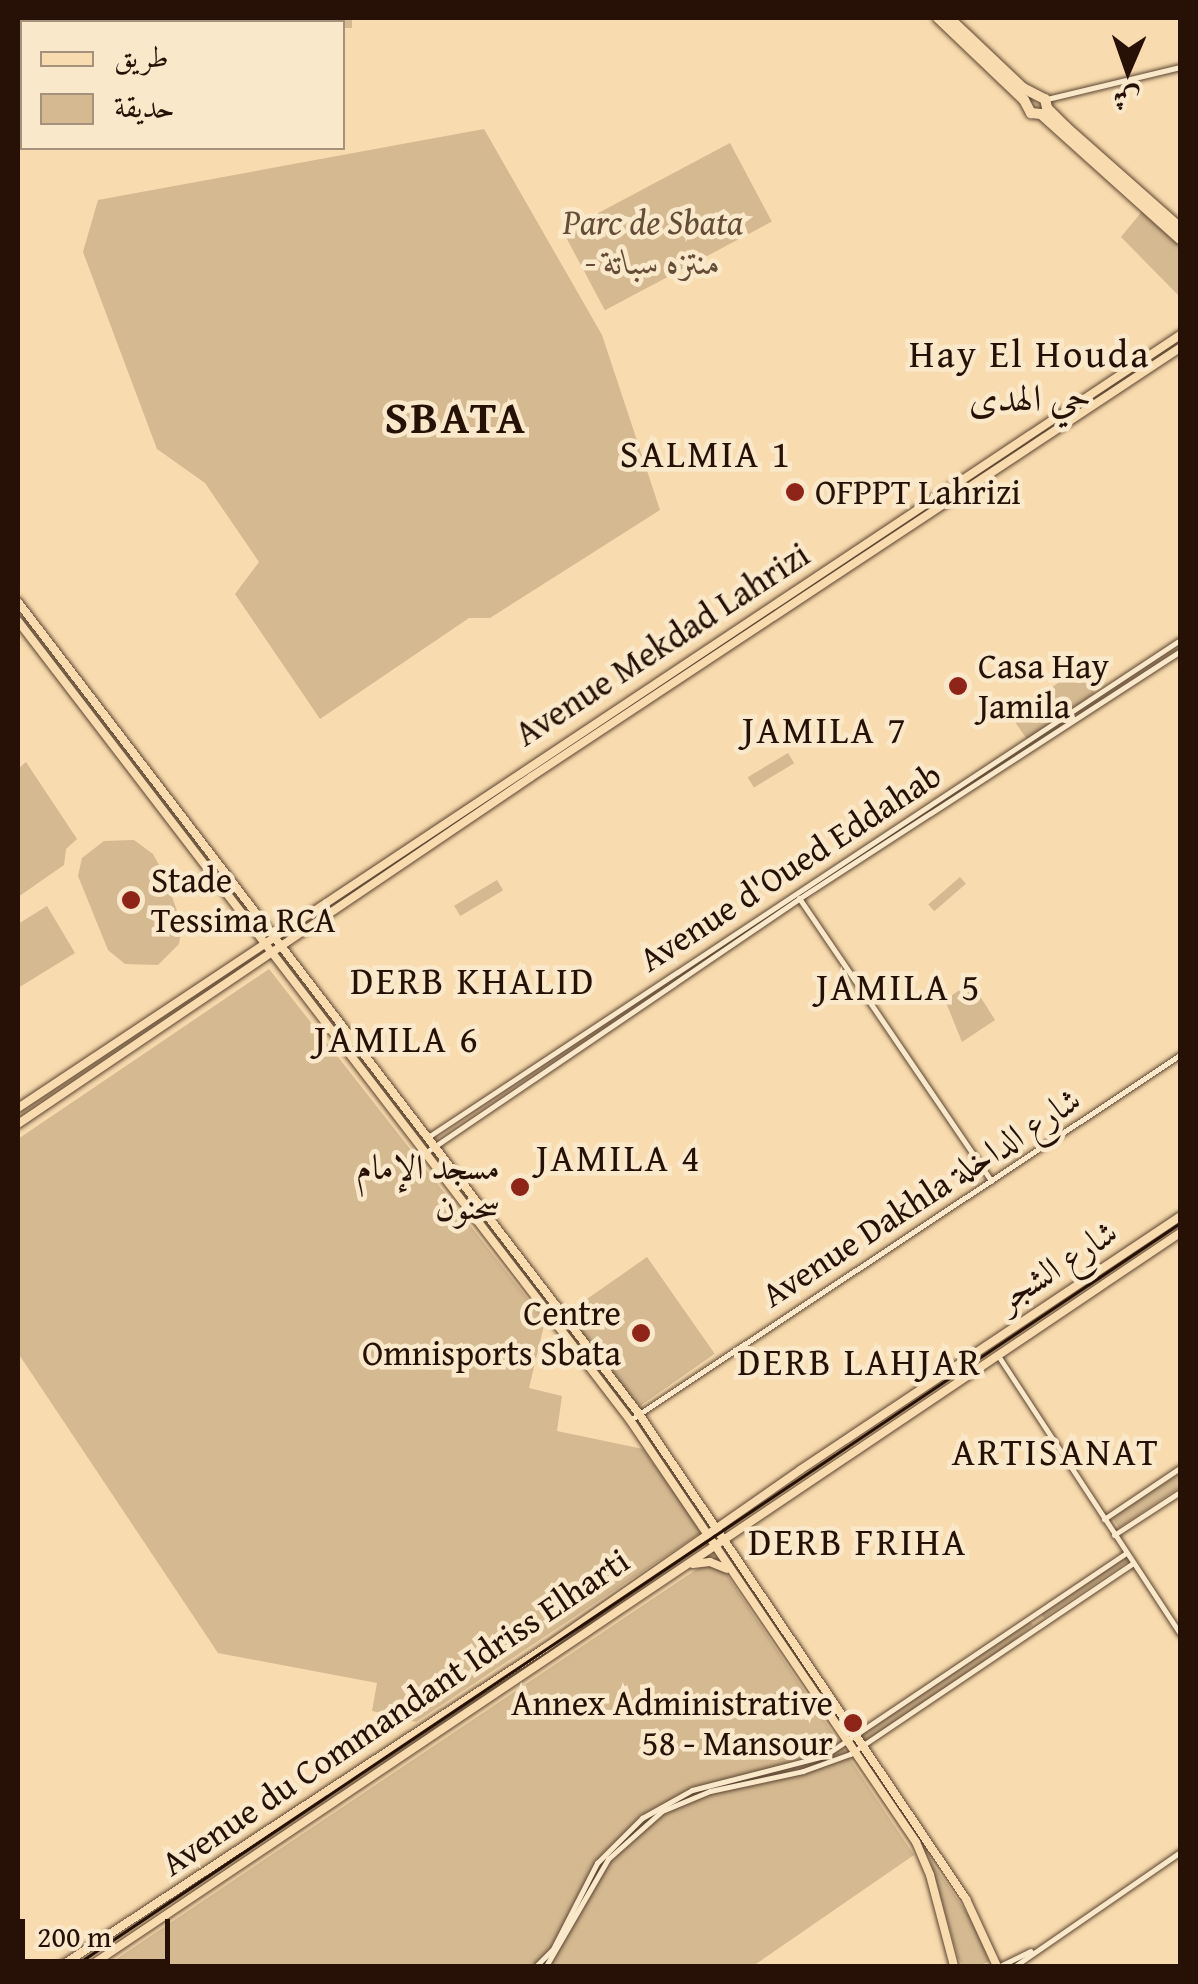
<!DOCTYPE html>
<meta charset="utf-8">
<style>
body{margin:0}
#map{position:relative;width:1198px;height:1984px;overflow:hidden;background:#f8dbae;font-family:"Gentium Book Plus",Amiri,serif}
div>[style]{position:absolute}
.green>*{inset:0;background:#d4b991;transform-origin:0 0}
.roads{filter:drop-shadow(0 0 2px #5b4430) drop-shadow(0 0 2px #5b4430)}
.minor>*{height:5px;margin:-2.5px;padding:0 2.5px;transform-origin:2.5px;border-radius:2.5px;background:#fae8ca}
.major>*{height:8px;margin:-4px;padding:0 4px;transform-origin:4px;border-radius:4px;background:#f8dbae}
.highway>*{height:10px;margin:-5px;padding:0 5px;transform-origin:5px;border-radius:5px;background:#f8dbae}
.tram>*{height:2.5px;margin:-1.25px;padding:0 1.25px;transform-origin:1.25px;border-radius:1.25px;background:#271106}
.dots>*{width:28px;height:28px;translate:-50% -50%;box-sizing:border-box;border:5px solid #fae8ca;border-radius:50%}
span{translate:-50% -50%;white-space:nowrap;text-align:center;line-height:1.15;-webkit-text-stroke:9px #fae8ca;paint-order:stroke}
.park-label{font-size:35px;color:#644c37;font-style:italic}
.poi-label{font-size:35px;color:#271106}
.left{translate:0 -50%;text-align:left}
.right{translate:-100% -50%;text-align:right}
.street-label{font-size:35px;color:#271106}
.neighbourhood-label{font-size:38px;color:#271106;letter-spacing:2.5px}
.district-label{font-size:45px;color:#271106;font-weight:700;letter-spacing:2.5px}
.frame{position:absolute;inset:0;border:20px solid #271106;pointer-events:none}
.legend{position:absolute;left:20px;top:20px;width:325px;height:130px;box-sizing:border-box;background:#fae8ca;border:2px solid #a6927c;margin:0;padding:12px 18px;list-style:none;font-size:30px;color:#271106}
.legend li{display:flex;align-items:center;gap:20px;height:50px}
.legend b{width:50px;border:2px solid #a6927c}
.north{position:absolute;left:1078px;top:20px;width:100px;height:100px;-webkit-text-stroke:8px #fae8ca;paint-order:stroke;rotate:182deg;font-size:28px;font-weight:700;line-height:40px;text-align:center;color:#271106}
.north::after{content:'';display:block;margin:auto;width:35px;height:45px;background:#271106;clip-path:polygon(50% 0,100% 100%,50% 72%,0 100%)}
.scale{position:absolute;left:20px;top:1919px;width:150px;height:45px;box-sizing:border-box;border:5px solid #271106;border-top:0;padding-left:12px;font-size:30px;line-height:35px;white-space:nowrap;color:#271106;-webkit-text-stroke:8px #fae8ca;paint-order:stroke}
</style>
<div id="map">
<div class="green">
<i style="left:64px;top:18px;width:288px;height:10px"></i>
<i style="clip-path:polygon(484px 129px,602px 335px,660px 510px,490px 618px,469px 618px,320px 719px,235px 594px,259px 562px,205px 483px,157px 449px,83px 252px,98px 200px)"></i>
<i style="left:730px;top:143px;width:89px;height:189px;rotate:62deg"></i>
<i style="clip-path:polygon(1144px 209px,1180px 244px,1180px 297px,1121px 237px)"></i>
<i style="left:1078px;top:669px;width:29px;height:82px;rotate:55deg"></i>
<i style="left:788px;top:753px;width:12px;height:47px;rotate:59deg"></i>
<i style="clip-path:polygon(26px 762px,77px 839px,66px 849px,64px 865px,18px 897px,18px 769px)"></i>
<i style="clip-path:polygon(134px 840px,153px 854px,164px 874px,182px 925px,179px 944px,158px 965px,125px 964px,108px 950px,78px 876px,82px 858px,104px 841px)"></i>
<i style="left:960px;top:877px;width:9px;height:42px;rotate:49deg"></i>
<i style="left:497px;top:880px;width:12px;height:50px;rotate:59deg"></i>
<i style="clip-path:polygon(47px 906px,75px 953px,18px 988px,18px 924px)"></i>
<i style="clip-path:polygon(269px 969px,545px 1321px,529px 1388px,562px 1396px,557px 1431px,643px 1449px,700px 1529px,699px 1534px,416px 1722px,372px 1711px,377px 1683px,218px 1653px,18px 1353px,18px 1139px)"></i>
<i style="clip-path:polygon(971px 982px,995px 1020px,962px 1042px,945px 1000px)"></i>
<i style="left:647px;top:1257px;width:118px;height:99px;rotate:55deg"></i>
<i style="clip-path:polygon(1180px 1473px,1180px 1487px,1119px 1528px,1117px 1525px,1112px 1517px)"></i>
<i style="clip-path:polygon(1125px 1556px,1129px 1561px,1044px 1618px,1039px 1612px)"></i>
<i style="clip-path:polygon(715px 1557px,914px 1855px,753px 1966px,106px 1966px)"></i>
<i style="clip-path:polygon(1029px 1620px,1033px 1625px,981px 1667px,862px 1747px,853px 1734px)"></i>
<i style="clip-path:polygon(930px 1860px,979px 1930px,989px 1961px,981px 1966px,963px 1966px,958px 1958px)"></i>
</div>
<div class="roads">
<div class="minor">
<i style="left:1047px;top:99px;width:137px;rotate:-13.5deg"></i>
<i style="left:799px;top:898px;width:342px;rotate:55.8deg"></i>
<i style="left:428px;top:1137px;width:901px;rotate:-33.46deg"></i>
<i style="left:425px;top:1153px;width:453px;rotate:-34.2deg"></i>
<i style="left:800px;top:898px;width:453px;rotate:-33deg"></i>
<i style="left:999px;top:1357px;width:331px;rotate:56.8deg"></i>
<i style="left:630px;top:1420px;width:660px;rotate:-33.57deg"></i>
<i style="left:1104px;top:1519px;width:92px;rotate:-33.9deg"></i>
<i style="left:1114px;top:1535px;width:79px;rotate:-33.1deg"></i>
<i style="left:536px;top:1966px;width:24px;rotate:-45deg"></i>
<i style="left:553px;top:1949px;width:97px;rotate:-62.9deg"></i>
<i style="left:597px;top:1863px;width:64px;rotate:-45deg"></i>
<i style="left:642px;top:1818px;width:57px;rotate:-29.2deg"></i>
<i style="left:692px;top:1790px;width:136px;rotate:-14.4deg"></i>
<i style="left:824px;top:1756px;width:364px;rotate:-33.9deg"></i>
<i style="left:546px;top:1966px;width:124px;rotate:-59.9deg"></i>
<i style="left:608px;top:1859px;width:72px;rotate:-41.6deg"></i>
<i style="left:662px;top:1811px;width:52px;rotate:-22.6deg"></i>
<i style="left:710px;top:1791px;width:95px;rotate:-12.1deg"></i>
<i style="left:803px;top:1771px;width:50px;rotate:-19.9deg"></i>
<i style="left:850px;top:1754px;width:341px;rotate:-34deg"></i>
<i style="left:1000px;top:1966px;width:34px;rotate:-26deg"></i>
<i style="left:1015px;top:1966px;width:201px;rotate:-34.6deg"></i>
</div>
<div class="major">
<i style="left:18px;top:602px;width:1022px;rotate:52.59deg"></i>
<i style="left:639px;top:1414px;width:585px;rotate:56.01deg"></i>
<i style="left:966px;top:1899px;width:74px;rotate:65.2deg"></i>
<i style="left:18px;top:621px;width:1006px;rotate:52.55deg"></i>
<i style="left:630px;top:1420px;width:510px;rotate:55.87deg"></i>
<i style="left:916px;top:1842px;width:36px;rotate:67deg"></i>
<i style="left:930px;top:1875px;width:94px;rotate:75.2deg"></i>
<i style="left:18px;top:1108px;width:1396px;rotate:-33.63deg"></i>
<i style="left:18px;top:1124px;width:619px;rotate:-34.07deg"></i>
<i style="left:531px;top:777px;width:778px;rotate:-33.47deg"></i>
<i style="left:693px;top:1564px;width:17px;rotate:-7deg"></i>
<i style="left:710px;top:1562px;width:18px;rotate:22deg"></i>
<i style="left:61px;top:1966px;width:579px;rotate:-33.31deg"></i>
<i style="left:545px;top:1648px;width:311px;rotate:-34.9deg"></i>
<i style="left:800px;top:1470px;width:457px;rotate:-33.7deg"></i>
<i style="left:90px;top:1966px;width:1314px;rotate:-33.92deg"></i>
</div>
<div class="highway">
<i style="left:938px;top:18px;width:119px;rotate:43.6deg"></i>
<i style="left:1024px;top:100px;width:15px;rotate:62deg"></i>
<i style="left:1031px;top:113px;width:10px;rotate:6deg"></i>
<i style="left:1041px;top:114px;width:187px;rotate:42deg"></i>
<i style="left:949px;top:18px;width:102px;rotate:43.4deg"></i>
<i style="left:1023px;top:88px;width:25px;rotate:27deg"></i>
<i style="left:1045px;top:99px;width:9px;rotate:77deg"></i>
<i style="left:1047px;top:108px;width:27px;rotate:45deg"></i>
<i style="left:1066px;top:127px;width:152px;rotate:41.5deg"></i>
</div>
</div>
<div class="tram">
<i style="left:74px;top:1966px;width:1332px;rotate:-33.89deg"></i>
</div>
<div class="dots">
<i style="left:795px;top:492px;background:#8f2418"></i>
<i style="left:958px;top:686px;background:#8f2418"></i>
<i style="left:131px;top:900px;background:#8f2418"></i>
<i style="left:520px;top:1187px;background:#8f2418"></i>
<i style="left:641px;top:1333px;background:#8f2418"></i>
<i style="left:853px;top:1723px;background:#8f2418"></i>
</div>
<div class="park-label">
<span style="left:653px;top:242px">Parc de Sbata<br>- منتزه سباتة</span>
</div>
<div class="poi-label">
<span class="left" style="left:815px;top:492px">OFPPT Lahrizi</span>
<span class="left" style="left:978px;top:686px">Casa Hay<br>Jamila</span>
<span class="left" style="left:151px;top:900px">Stade<br>Tessima RCA</span>
<span class="right" style="left:500px;top:1187px">مسجد الإمام<br>سحنون</span>
<span class="right" style="left:621px;top:1333px">Centre<br>Omnisports Sbata</span>
<span class="right" style="left:833px;top:1723px">Annex Administrative<br>58 - Mansour</span>
</div>
<div class="street-label">
<span style="left:662px;top:644px;rotate:-33deg">Avenue Mekdad Lahrizi</span>
<span style="left:790px;top:867px;rotate:-33deg">Avenue d'Oued Eddahab</span>
<span style="left:921px;top:1197px;rotate:-33deg">Avenue Dakhla شارع الداخلة</span>
<span style="left:1057px;top:1265px;rotate:-33deg">شارع الشجر</span>
<span style="left:395px;top:1712px;rotate:-34deg">Avenue du Commandant Idriss Elharti</span>
</div>
<div class="neighbourhood-label">
<span style="left:1030px;top:376px">Hay El Houda<br>حي الهدى</span>
<span style="left:706px;top:454px">SALMIA 1</span>
<span style="left:825px;top:730px">JAMILA 7</span>
<span style="left:473px;top:981px">DERB KHALID</span>
<span style="left:899px;top:987px">JAMILA 5</span>
<span style="left:397px;top:1039px">JAMILA 6</span>
<span style="left:619px;top:1158px">JAMILA 4</span>
<span style="left:860px;top:1362px">DERB LAHJAR</span>
<span style="left:1056px;top:1452px">ARTISANAT</span>
<span style="left:858px;top:1542px">DERB FRIHA</span>
</div>
<div class="district-label">
<span style="left:456px;top:417px">SBATA</span>
</div>
<div class="frame"></div>
<ul class="legend">
<li><b style="height:12px;background:#f8dbae"></b>طريق</li>
<li><b style="height:28px;background:#d4b991"></b>حديقة</li>
</ul>
<div class="north">ش</div>
<div class="scale">200 m</div>
</div>
